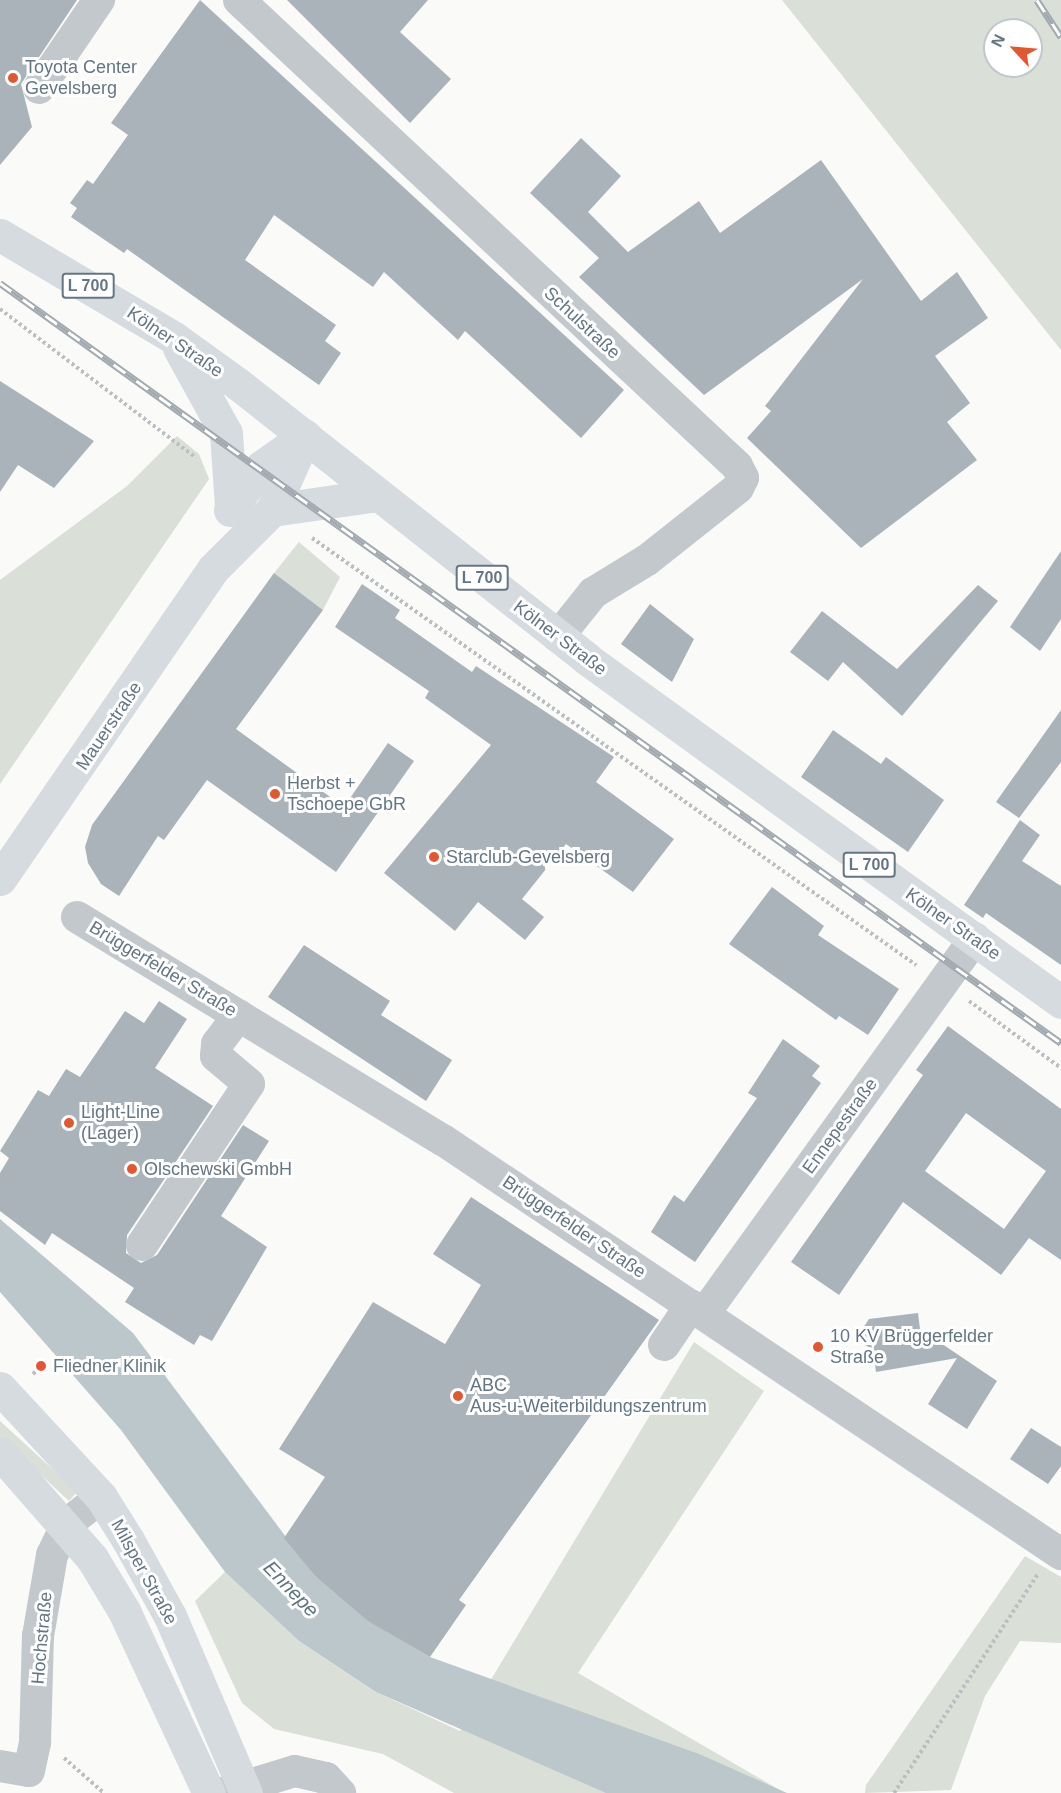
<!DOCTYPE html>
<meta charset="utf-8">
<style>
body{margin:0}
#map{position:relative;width:1061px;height:1793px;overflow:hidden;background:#fafaf8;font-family:Helvetica,sans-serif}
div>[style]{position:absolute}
.green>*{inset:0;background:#dadfd7}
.water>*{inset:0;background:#bbc7cb}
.building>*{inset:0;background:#aab3b9}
.path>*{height:4px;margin-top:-2px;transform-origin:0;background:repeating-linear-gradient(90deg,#bbbfc2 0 3px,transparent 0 6px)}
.minor>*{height:32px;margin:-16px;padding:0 16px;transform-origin:16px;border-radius:16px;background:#c3c8cc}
.major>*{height:33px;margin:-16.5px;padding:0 16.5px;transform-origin:16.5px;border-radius:16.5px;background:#d6dbdf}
.rail>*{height:7px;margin-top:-3.5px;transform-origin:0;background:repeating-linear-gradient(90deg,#fff 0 14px,#a2aab0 0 28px);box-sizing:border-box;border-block:2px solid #a2aab0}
.dots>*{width:16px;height:16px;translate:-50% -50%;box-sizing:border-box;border:3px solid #fff;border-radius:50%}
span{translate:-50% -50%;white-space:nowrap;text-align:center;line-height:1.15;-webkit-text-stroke:6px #fff;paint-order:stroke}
.shield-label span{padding:2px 4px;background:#fff;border:2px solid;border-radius:4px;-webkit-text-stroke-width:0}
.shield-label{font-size:16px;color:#657683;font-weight:700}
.poi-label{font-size:18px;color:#657683}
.left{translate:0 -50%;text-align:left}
.street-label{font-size:18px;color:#657683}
.water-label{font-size:20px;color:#60757c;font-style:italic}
.north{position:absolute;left:983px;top:18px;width:60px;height:60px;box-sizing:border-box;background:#fff;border:2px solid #c1c8cd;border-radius:50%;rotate:296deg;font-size:16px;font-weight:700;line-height:24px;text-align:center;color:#657683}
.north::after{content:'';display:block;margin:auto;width:21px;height:27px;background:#e4572e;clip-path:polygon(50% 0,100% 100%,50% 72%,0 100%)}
</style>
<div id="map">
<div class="green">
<i style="clip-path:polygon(evenodd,782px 0,1061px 0,1061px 350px,782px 0,995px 30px,1031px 30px,1031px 66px,995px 66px,995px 30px)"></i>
<i style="clip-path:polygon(177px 436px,199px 454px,209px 479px,0 784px,0 580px,127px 486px)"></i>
<i style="clip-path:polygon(299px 542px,340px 577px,323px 610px,274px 573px)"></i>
<i style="clip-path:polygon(694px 1342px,764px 1391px,578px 1673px,785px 1793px,454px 1793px,383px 1754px,274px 1729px,242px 1703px,195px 1601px,225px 1572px,299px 1641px,376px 1692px,460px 1731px)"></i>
<i style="clip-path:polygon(0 1421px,71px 1486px,76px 1493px,69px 1501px,0 1437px)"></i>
<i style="clip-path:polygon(1025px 1556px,1061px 1577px,1061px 1643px,1020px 1641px,985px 1696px,951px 1790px,865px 1793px,866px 1785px)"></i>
</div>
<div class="water">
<i style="clip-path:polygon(0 1219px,133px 1333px,316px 1577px,369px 1621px,430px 1657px,699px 1754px,787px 1793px,606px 1793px,376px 1692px,299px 1641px,225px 1572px,121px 1430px,0 1292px)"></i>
</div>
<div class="building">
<i style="clip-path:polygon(0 0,77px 0,21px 84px,32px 127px,0 165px)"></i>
<i style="clip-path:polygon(200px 0,624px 390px,581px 438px,465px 331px,458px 340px,384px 272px,373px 287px,274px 215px,245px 260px,336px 325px,325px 341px,341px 353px,319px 385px,127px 249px,124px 253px,71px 217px,77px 208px,70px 203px,87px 180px,93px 184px,128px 135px,111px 123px)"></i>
<i style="clip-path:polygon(287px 0,428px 0,400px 32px,451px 79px,410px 123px)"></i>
<i style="clip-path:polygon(581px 138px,621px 176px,588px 212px,628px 252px,699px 201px,720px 233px,821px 160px,921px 301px,957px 272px,988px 318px,935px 356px,970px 403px,947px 422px,977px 460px,861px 548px,747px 438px,771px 411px,765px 406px,863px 279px,704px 395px,579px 277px,599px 258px,530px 193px)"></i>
<i style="clip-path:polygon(0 381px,94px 441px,54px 488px,18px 465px,0 492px)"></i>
<i style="clip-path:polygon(1061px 551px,1061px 619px,1040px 651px,1010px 627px)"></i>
<i style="clip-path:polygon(274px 573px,323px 610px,236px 729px,344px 807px,388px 743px,414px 761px,336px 872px,207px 780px,164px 840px,158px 836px,119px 896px,101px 884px,88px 863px,85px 847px,92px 825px)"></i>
<i style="clip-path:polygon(362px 584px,400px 610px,395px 618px,472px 672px,476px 666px,614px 757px,596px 782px,674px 839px,633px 892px,566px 844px,522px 899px,544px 917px,525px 940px,478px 902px,455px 931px,384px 873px,491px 745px,425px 698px,429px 691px,335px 627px)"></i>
<i style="clip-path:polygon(978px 585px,998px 601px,902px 716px,843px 662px,828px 681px,790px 652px,822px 611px,897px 669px)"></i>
<i style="clip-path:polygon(650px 604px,694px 639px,672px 682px,621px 644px)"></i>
<i style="clip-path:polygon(1061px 710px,1061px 762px,1019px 818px,996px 802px)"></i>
<i style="clip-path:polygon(833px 730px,881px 764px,886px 757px,944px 800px,908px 852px,801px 777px)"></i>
<i style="clip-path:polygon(1020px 820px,1040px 835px,1022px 861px,1061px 886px,1061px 965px,986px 913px,983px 918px,964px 905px)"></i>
<i style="clip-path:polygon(772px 887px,824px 926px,818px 935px,899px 989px,868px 1035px,839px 1016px,836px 1020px,729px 944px)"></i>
<i style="clip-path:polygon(304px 945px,390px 1001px,381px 1015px,452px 1060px,426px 1101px,268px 997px)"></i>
<i style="clip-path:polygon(159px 1001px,187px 1019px,155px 1068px,213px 1106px,127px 1235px,126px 1253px,141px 1263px,157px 1255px,243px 1125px,269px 1141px,221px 1216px,267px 1247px,212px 1341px,200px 1335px,194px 1345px,125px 1302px,134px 1288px,52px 1233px,45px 1245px,0 1211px,0 1173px,9px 1158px,0 1151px,38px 1090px,49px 1096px,66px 1069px,80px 1077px,125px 1011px,144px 1023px)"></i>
<i style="clip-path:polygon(evenodd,948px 1026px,1061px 1109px,1061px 1260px,1029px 1238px,1001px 1275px,903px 1202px,839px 1295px,791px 1262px,923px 1075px,916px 1070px,948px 1026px,966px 1113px,1046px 1171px,1004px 1229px,925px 1171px,966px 1113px)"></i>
<i style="clip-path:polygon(783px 1039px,820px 1066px,812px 1076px,821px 1083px,695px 1262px,651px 1232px,674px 1195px,684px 1202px,757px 1098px,748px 1093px)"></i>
<i style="clip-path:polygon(471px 1197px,659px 1320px,459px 1600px,466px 1605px,430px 1657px,368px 1621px,316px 1577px,284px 1538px,325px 1477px,279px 1449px,373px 1302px,445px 1344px,481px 1285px,433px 1254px)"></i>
<i style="clip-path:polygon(918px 1313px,920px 1329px,997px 1381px,967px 1429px,928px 1404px,957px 1358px,876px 1372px,873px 1350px,856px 1339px,869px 1319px)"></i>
<i style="clip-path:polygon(1031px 1428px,1061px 1447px,1061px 1466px,1048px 1484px,1010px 1459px)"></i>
</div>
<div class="path">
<i style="left:0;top:309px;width:246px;rotate:37.2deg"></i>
<i style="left:312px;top:538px;width:740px;rotate:35.26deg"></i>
<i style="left:969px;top:1001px;width:114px;rotate:36.1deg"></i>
<i style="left:33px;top:1374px;width:11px;rotate:-45deg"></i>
<i style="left:64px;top:1758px;width:53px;rotate:41.2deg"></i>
<i style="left:894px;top:1793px;width:261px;rotate:-56.7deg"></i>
</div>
<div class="minor">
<i style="left:239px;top:0;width:682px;rotate:43.1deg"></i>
<i style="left:737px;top:466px;width:13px;rotate:63deg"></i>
<i style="left:743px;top:478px;width:11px;rotate:117deg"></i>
<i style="left:738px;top:488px;width:116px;rotate:141.6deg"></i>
<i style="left:647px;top:560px;width:63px;rotate:148.6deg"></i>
<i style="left:593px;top:593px;width:56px;rotate:128.5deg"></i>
<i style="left:39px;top:88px;width:107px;rotate:-55.7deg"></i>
<i style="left:77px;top:917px;width:429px;rotate:31.4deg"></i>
<i style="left:443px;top:1140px;width:744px;rotate:33.82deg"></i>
<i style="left:142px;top:1245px;width:193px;rotate:-56.4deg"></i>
<i style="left:249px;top:1084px;width:43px;rotate:-139.7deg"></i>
<i style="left:216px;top:1056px;width:12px;rotate:-85deg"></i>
<i style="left:217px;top:1044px;width:36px;rotate:-53deg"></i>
<i style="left:704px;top:1314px;width:463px;rotate:-54.2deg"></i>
<i style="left:664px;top:1345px;width:48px;rotate:-56deg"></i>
<i style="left:0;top:1766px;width:29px;rotate:10deg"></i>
<i style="left:29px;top:1771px;width:30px;rotate:-78deg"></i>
<i style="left:35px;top:1742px;width:106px;rotate:-88.4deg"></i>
<i style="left:38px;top:1636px;width:82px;rotate:-80.2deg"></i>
<i style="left:52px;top:1555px;width:34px;rotate:-64deg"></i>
<i style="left:67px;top:1524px;width:43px;rotate:-38.5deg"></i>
<i style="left:223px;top:1793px;width:75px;rotate:-17deg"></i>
<i style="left:295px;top:1771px;width:32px;rotate:13deg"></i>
<i style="left:326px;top:1778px;width:21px;rotate:47deg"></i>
</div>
<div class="major">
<i style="left:0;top:235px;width:202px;rotate:30.6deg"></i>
<i style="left:174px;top:338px;width:79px;rotate:35.7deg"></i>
<i style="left:238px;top:384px;width:444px;rotate:38.2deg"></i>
<i style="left:587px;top:659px;width:585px;rotate:35.89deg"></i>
<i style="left:179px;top:348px;width:97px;rotate:61.1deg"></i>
<i style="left:226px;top:433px;width:74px;rotate:86.1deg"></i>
<i style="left:230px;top:510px;width:53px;rotate:-54.2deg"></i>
<i style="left:261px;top:467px;width:54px;rotate:-35.2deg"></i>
<i style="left:272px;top:510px;width:107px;rotate:-8.1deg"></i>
<i style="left:0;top:879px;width:376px;rotate:-55.5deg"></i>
<i style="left:213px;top:569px;width:83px;rotate:-45deg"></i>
<i style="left:272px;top:510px;width:81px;rotate:-66deg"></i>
<i style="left:0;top:1388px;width:149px;rotate:47.2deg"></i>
<i style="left:101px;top:1497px;width:51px;rotate:57.9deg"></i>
<i style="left:128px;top:1540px;width:87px;rotate:61.1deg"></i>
<i style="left:170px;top:1616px;width:193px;rotate:66.8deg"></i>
<i style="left:0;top:1453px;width:140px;rotate:48.8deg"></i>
<i style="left:92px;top:1558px;width:62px;rotate:58.9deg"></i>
<i style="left:124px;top:1611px;width:201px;rotate:65deg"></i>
</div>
<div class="rail">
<i style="left:1037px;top:0;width:44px;rotate:57deg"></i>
<i style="left:0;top:283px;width:1305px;rotate:35.61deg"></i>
</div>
<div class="dots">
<i style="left:13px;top:78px;background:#e4572e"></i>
<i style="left:275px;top:794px;background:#e4572e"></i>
<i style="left:434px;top:857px;background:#e4572e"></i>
<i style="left:69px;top:1123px;background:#e4572e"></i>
<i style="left:132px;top:1169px;background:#e4572e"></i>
<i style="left:818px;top:1347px;background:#e4572e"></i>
<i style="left:41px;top:1366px;background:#e4572e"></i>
<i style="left:458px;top:1396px;background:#e4572e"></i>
</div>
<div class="shield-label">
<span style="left:88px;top:286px">L 700</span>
<span style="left:482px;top:578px">L 700</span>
<span style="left:869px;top:865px">L 700</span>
</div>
<div class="poi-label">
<span class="left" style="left:25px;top:78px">Toyota Center<br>Gevelsberg</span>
<span class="left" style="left:287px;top:794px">Herbst +<br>Tschoepe GbR</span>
<span class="left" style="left:446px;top:857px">Starclub-Gevelsberg</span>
<span class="left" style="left:81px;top:1123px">Light-Line<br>(Lager)</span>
<span class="left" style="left:144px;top:1169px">Olschewski GmbH</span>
<span class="left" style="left:830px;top:1347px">10 KV Brüggerfelder<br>Straße</span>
<span class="left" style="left:53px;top:1366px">Fliedner Klinik</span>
<span class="left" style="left:470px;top:1396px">ABC<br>Aus-u-Weiterbildungszentrum</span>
</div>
<div class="street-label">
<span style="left:582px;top:323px;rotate:43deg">Schulstraße</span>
<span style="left:175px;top:342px;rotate:34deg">Kölner Straße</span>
<span style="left:560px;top:638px;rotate:37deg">Kölner Straße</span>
<span style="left:109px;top:726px;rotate:-56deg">Mauerstraße</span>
<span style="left:953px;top:924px;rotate:35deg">Kölner Straße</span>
<span style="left:163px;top:969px;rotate:31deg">Brüggerfelder Straße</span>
<span style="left:840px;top:1126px;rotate:-54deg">Ennepestraße</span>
<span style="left:574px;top:1227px;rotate:34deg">Brüggerfelder Straße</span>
<span style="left:144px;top:1572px;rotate:61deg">Milsper Straße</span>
<span style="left:42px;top:1638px;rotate:-85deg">Hochstraße</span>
</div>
<div class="water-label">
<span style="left:291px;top:1589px;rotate:46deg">Ennepe</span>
</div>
<div class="north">N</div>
</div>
